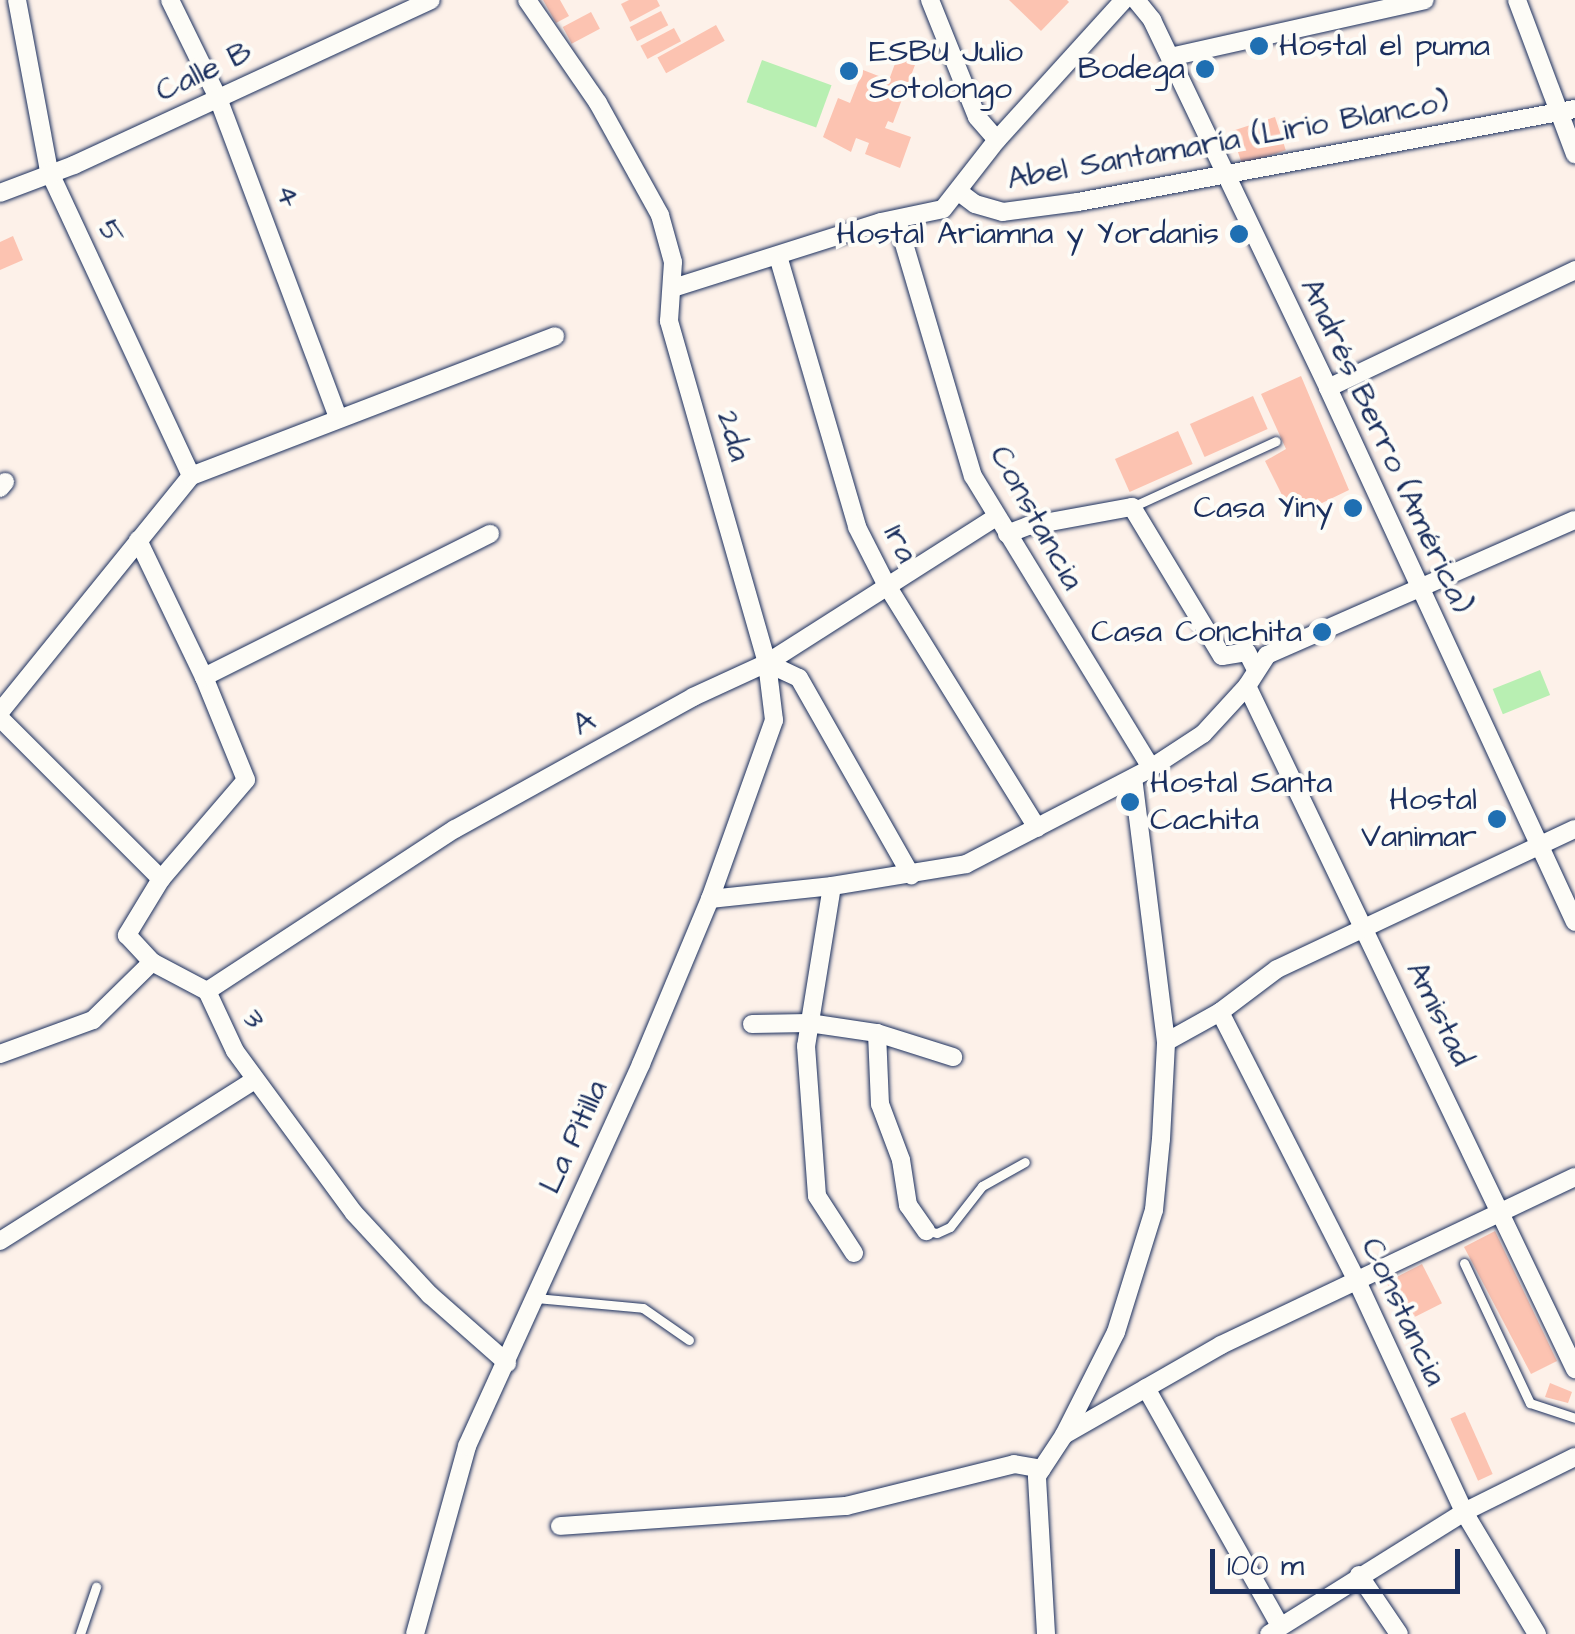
<!DOCTYPE html>
<meta charset="utf-8">
<style>
body{margin:0}
#map{position:relative;width:1575px;height:1634px;overflow:hidden;background:#fdf1e9;font-family:"Architects Daughter",sans-serif}
div>[style]{position:absolute}
.green>*{inset:0;background:#b8efb2;transform-origin:0 0}
.building>*{inset:0;background:#fcc3b1;transform-origin:0 0}
.roads{filter:drop-shadow(0 0 2px #1b2f5e) drop-shadow(0 0 2px #1b2f5e)}
.service>*{height:9px;margin:-4.5px;padding:0 4.5px;transform-origin:4.5px;border-radius:4.5px;background:#fdfcf7}
.minor>*{height:18px;margin:-9px;padding:0 9px;transform-origin:9px;border-radius:9px;background:#fdfcf7}
.dots>*{width:28px;height:28px;translate:-50% -50%;box-sizing:border-box;border:5px solid #fdfcf7;border-radius:50%}
span{translate:-50% -50%;white-space:nowrap;text-align:center;line-height:1.15;-webkit-text-stroke:8px #fdfcf7;paint-order:stroke}
.poi-label{font-size:32px;color:#1b2f5e}
.left{translate:0 -50%;text-align:left}
.right{translate:-100% -50%;text-align:right}
.street-label{font-size:32px;color:#1b2f5e}
.scale{position:absolute;left:1210px;top:1549px;width:250px;height:45px;box-sizing:border-box;border:5px solid #1b2f5e;border-top:0;padding-left:12px;font-size:30px;line-height:35px;white-space:nowrap;color:#1b2f5e;-webkit-text-stroke:8px #fdfcf7;paint-order:stroke}
</style>
<div id="map">
<div class="green">
<i style="left:762px;top:60px;width:74px;height:45px;rotate:20deg"></i>
<i style="left:1540px;top:670px;width:27px;height:51px;rotate:68deg"></i>
</div>
<div class="building">
<i style="clip-path:polygon(543px 0,560px 0,569px 16px,556px 23px)"></i>
<i style="clip-path:polygon(629px 0,657px 0,660px 6px,630px 22px,621px 4px)"></i>
<i style="clip-path:polygon(1009px 0,1067px 0,1069px 2px,1041px 31px)"></i>
<i style="left:661px;top:11px;width:16px;height:35px;rotate:63deg"></i>
<i style="left:591px;top:12px;width:19px;height:32px;rotate:62deg"></i>
<i style="left:716px;top:25px;width:18px;height:67px;rotate:61deg"></i>
<i style="left:674px;top:28px;width:15px;height:38px;rotate:62deg"></i>
<i style="clip-path:polygon(900px 50px,918px 57px,893px 123px,888px 121px,885px 128px,911px 137px,900px 168px,865px 154px,869px 143px,856px 138px,851px 152px,823px 137px,838px 98px,850px 103px,863px 70px,889px 80px)"></i>
<i style="left:1275px;top:117px;width:35px;height:46px;rotate:72deg"></i>
<i style="clip-path:polygon(13px 236px,23px 260px,0 270px,0 242px)"></i>
<i style="clip-path:polygon(1301px 376px,1349px 490px,1293px 517px,1265px 461px,1286px 449px,1261px 394px)"></i>
<i style="left:1253px;top:396px;width:36px;height:69px;rotate:66deg"></i>
<i style="left:1178px;top:431px;width:36px;height:69px;rotate:66deg"></i>
<i style="clip-path:polygon(1495px 1231px,1557px 1361px,1531px 1374px,1464px 1247px)"></i>
<i style="left:1422px;top:1264px;width:44px;height:40px;rotate:63deg"></i>
<i style="clip-path:polygon(1550px 1383px,1572px 1392px,1568px 1403px,1545px 1397px)"></i>
<i style="left:1465px;top:1412px;width:68px;height:16px;rotate:66deg"></i>
</div>
<div class="roads">
<div class="service">
<i style="left:1132px;top:507px;width:158px;rotate:-24.6deg"></i>
<i style="left:926px;top:1231px;width:11px;rotate:10deg"></i>
<i style="left:937px;top:1233px;width:14px;rotate:-25deg"></i>
<i style="left:950px;top:1227px;width:52px;rotate:-52deg"></i>
<i style="left:982px;top:1186px;width:49px;rotate:-29.2deg"></i>
<i style="left:1464px;top:1263px;width:155px;rotate:64.8deg"></i>
<i style="left:1530px;top:1403px;width:47px;rotate:18.4deg"></i>
<i style="left:536px;top:1298px;width:107px;rotate:5.3deg"></i>
<i style="left:643px;top:1308px;width:56px;rotate:34.8deg"></i>
<i style="left:80px;top:1634px;width:50px;rotate:-71.2deg"></i>
</div>
<div class="minor">
<i style="left:17px;top:0;width:174px;rotate:79.4deg"></i>
<i style="left:49px;top:171px;width:336px;rotate:65deg"></i>
<i style="left:170px;top:0;width:109px;rotate:63.9deg"></i>
<i style="left:218px;top:98px;width:342px;rotate:69.4deg"></i>
<i style="left:930px;top:0;width:126px;rotate:68.1deg"></i>
<i style="left:977px;top:117px;width:30px;rotate:49deg"></i>
<i style="left:1136px;top:0;width:26px;rotate:51deg"></i>
<i style="left:1152px;top:20px;width:408px;rotate:64.4deg"></i>
<i style="left:1328px;top:388px;width:588px;rotate:65.18deg"></i>
<i style="left:1517px;top:0;width:165px;rotate:69.4deg"></i>
<i style="left:1170px;top:57px;width:261px;rotate:-12.6deg"></i>
<i style="left:959px;top:192px;width:20px;rotate:37deg"></i>
<i style="left:975px;top:204px;width:29px;rotate:16deg"></i>
<i style="left:1003px;top:212px;width:76px;rotate:-7.6deg"></i>
<i style="left:1078px;top:202px;width:506px;rotate:-10.6deg"></i>
<i style="left:0;top:193px;width:79px;rotate:-20.7deg"></i>
<i style="left:74px;top:165px;width:393px;rotate:-24.8deg"></i>
<i style="left:897px;top:220px;width:267px;rotate:73.5deg"></i>
<i style="left:973px;top:476px;width:342px;rotate:58.6deg"></i>
<i style="left:778px;top:256px;width:282px;rotate:73.7deg"></i>
<i style="left:857px;top:527px;width:64px;rotate:63deg"></i>
<i style="left:886px;top:584px;width:287px;rotate:58.2deg"></i>
<i style="left:673px;top:288px;width:218px;rotate:-17.6deg"></i>
<i style="left:881px;top:222px;width:63px;rotate:-11.8deg"></i>
<i style="left:943px;top:209px;width:88px;rotate:-52deg"></i>
<i style="left:997px;top:140px;width:189px;rotate:-47.8deg"></i>
<i style="left:1328px;top:388px;width:274px;rotate:-25.5deg"></i>
<i style="left:0;top:488px;width:8px;rotate:-50deg"></i>
<i style="left:1007px;top:534px;width:22px;rotate:-21deg"></i>
<i style="left:1028px;top:526px;width:106px;rotate:-10.4deg"></i>
<i style="left:1132px;top:507px;width:174px;rotate:58.9deg"></i>
<i style="left:1222px;top:656px;width:25px;rotate:-9deg"></i>
<i style="left:1247px;top:652px;width:20px;rotate:63deg"></i>
<i style="left:138px;top:540px;width:152px;rotate:64.3deg"></i>
<i style="left:204px;top:677px;width:111px;rotate:67.8deg"></i>
<i style="left:246px;top:780px;width:130px;rotate:130.6deg"></i>
<i style="left:161px;top:879px;width:66px;rotate:121.3deg"></i>
<i style="left:127px;top:935px;width:37px;rotate:47deg"></i>
<i style="left:152px;top:962px;width:62px;rotate:27.8deg"></i>
<i style="left:207px;top:991px;width:66px;rotate:65deg"></i>
<i style="left:235px;top:1051px;width:201px;rotate:53.7deg"></i>
<i style="left:354px;top:1213px;width:112px;rotate:47.2deg"></i>
<i style="left:430px;top:1295px;width:103px;rotate:41.4deg"></i>
<i style="left:767px;top:663px;width:35px;rotate:25deg"></i>
<i style="left:799px;top:678px;width:227px;rotate:60.4deg"></i>
<i style="left:204px;top:677px;width:320px;rotate:-26.6deg"></i>
<i style="left:1247px;top:686px;width:758px;rotate:64.35deg"></i>
<i style="left:0;top:712px;width:304px;rotate:-51deg"></i>
<i style="left:191px;top:476px;width:390px;rotate:-21deg"></i>
<i style="left:0;top:718px;width:228px;rotate:45deg"></i>
<i style="left:832px;top:886px;width:162px;rotate:99.2deg"></i>
<i style="left:806px;top:1046px;width:150px;rotate:85.8deg"></i>
<i style="left:817px;top:1196px;width:68px;rotate:57deg"></i>
<i style="left:710px;top:899px;width:123px;rotate:-6.1deg"></i>
<i style="left:832px;top:886px;width:136px;rotate:-9.3deg"></i>
<i style="left:966px;top:864px;width:208px;rotate:-27.4deg"></i>
<i style="left:1151px;top:768px;width:62px;rotate:-33.2deg"></i>
<i style="left:1203px;top:734px;width:65px;rotate:-47.5deg"></i>
<i style="left:1247px;top:686px;width:37px;rotate:-57deg"></i>
<i style="left:1267px;top:655px;width:336px;rotate:-23.7deg"></i>
<i style="left:207px;top:991px;width:296px;rotate:-33.2deg"></i>
<i style="left:455px;top:829px;width:272px;rotate:-29deg"></i>
<i style="left:693px;top:697px;width:81px;rotate:-24.7deg"></i>
<i style="left:767px;top:663px;width:272px;rotate:-32.5deg"></i>
<i style="left:1220px;top:1012px;width:300px;rotate:63deg"></i>
<i style="left:1356px;top:1279px;width:257px;rotate:65.1deg"></i>
<i style="left:1464px;top:1512px;width:142px;rotate:59.1deg"></i>
<i style="left:752px;top:1024px;width:57px;rotate:-1deg"></i>
<i style="left:809px;top:1023px;width:69px;rotate:8.4deg"></i>
<i style="left:877px;top:1033px;width:80px;rotate:17.5deg"></i>
<i style="left:877px;top:1033px;width:71px;rotate:87.6deg"></i>
<i style="left:880px;top:1104px;width:60px;rotate:69.4deg"></i>
<i style="left:901px;top:1160px;width:46px;rotate:81.2deg"></i>
<i style="left:908px;top:1205px;width:32px;rotate:55deg"></i>
<i style="left:1166px;top:1042px;width:62px;rotate:-29.1deg"></i>
<i style="left:1220px;top:1012px;width:71px;rotate:-37deg"></i>
<i style="left:1277px;top:969px;width:329px;rotate:-25.2deg"></i>
<i style="left:0;top:1054px;width:99px;rotate:-20.1deg"></i>
<i style="left:93px;top:1020px;width:83px;rotate:-44.5deg"></i>
<i style="left:0;top:1241px;width:302px;rotate:-32.3deg"></i>
<i style="left:1146px;top:1388px;width:273px;rotate:60.6deg"></i>
<i style="left:1064px;top:1435px;width:181px;rotate:-29.8deg"></i>
<i style="left:1221px;top:1345px;width:392px;rotate:-25.4deg"></i>
<i style="left:560px;top:1526px;width:287px;rotate:-4deg"></i>
<i style="left:846px;top:1506px;width:173px;rotate:-14deg"></i>
<i style="left:1014px;top:1464px;width:28px;rotate:10deg"></i>
<i style="left:1359px;top:1575px;width:71px;rotate:55.9deg"></i>
<i style="left:415px;top:1634px;width:195px;rotate:-74.5deg"></i>
<i style="left:467px;top:1446px;width:420px;rotate:-65.5deg"></i>
<i style="left:641px;top:1064px;width:179px;rotate:-67.3deg"></i>
<i style="left:710px;top:899px;width:190px;rotate:-70.3deg"></i>
<i style="left:774px;top:720px;width:57px;rotate:-97deg"></i>
<i style="left:767px;top:663px;width:356px;rotate:-106deg"></i>
<i style="left:669px;top:321px;width:59px;rotate:-86.1deg"></i>
<i style="left:673px;top:262px;width:49px;rotate:-105.5deg"></i>
<i style="left:660px;top:215px;width:128px;rotate:-119deg"></i>
<i style="left:598px;top:103px;width:125px;rotate:-124.6deg"></i>
<i style="left:1046px;top:1634px;width:158px;rotate:-93.3deg"></i>
<i style="left:1037px;top:1476px;width:49px;rotate:-56.6deg"></i>
<i style="left:1064px;top:1435px;width:115px;rotate:-63.2deg"></i>
<i style="left:1116px;top:1332px;width:128px;rotate:-72.7deg"></i>
<i style="left:1154px;top:1210px;width:71px;rotate:-84.4deg"></i>
<i style="left:1161px;top:1139px;width:97px;rotate:-87deg"></i>
<i style="left:1166px;top:1042px;width:266px;rotate:-97.1deg"></i>
<i style="left:1269px;top:1634px;width:230px;rotate:-32deg"></i>
<i style="left:1464px;top:1512px;width:124px;rotate:-26.4deg"></i>
</div>
</div>
<div class="dots">
<i style="left:1259px;top:46px;background:#1f6fb2"></i>
<i style="left:1205px;top:69px;background:#1f6fb2"></i>
<i style="left:849px;top:71px;background:#1f6fb2"></i>
<i style="left:1239px;top:234px;background:#1f6fb2"></i>
<i style="left:1353px;top:508px;background:#1f6fb2"></i>
<i style="left:1322px;top:632px;background:#1f6fb2"></i>
<i style="left:1130px;top:802px;background:#1f6fb2"></i>
<i style="left:1497px;top:819px;background:#1f6fb2"></i>
</div>
<div class="poi-label">
<span class="left" style="left:1279px;top:46px">Hostal el puma</span>
<span class="left" style="left:869px;top:71px">ESBU Julio<br>Sotolongo</span>
<span class="right" style="left:1185px;top:69px">Bodega</span>
<span class="right" style="left:1219px;top:234px">Hostal Ariamna y Yordanis</span>
<span class="right" style="left:1333px;top:508px">Casa Yiny</span>
<span class="right" style="left:1302px;top:632px">Casa Conchita</span>
<span class="left" style="left:1150px;top:802px">Hostal Santa<br>Cachita</span>
<span class="right" style="left:1477px;top:819px">Hostal<br>Vanimar</span>
</div>
<div class="street-label">
<span style="left:204px;top:72px;rotate:-25deg">Calle B</span>
<span style="left:1228px;top:141px;rotate:-10deg">Abel Santamaría (Lirio Blanco)</span>
<span style="left:287px;top:196px;rotate:69deg">4</span>
<span style="left:110px;top:232px;rotate:65deg">5</span>
<span style="left:733px;top:436px;rotate:74deg">2da</span>
<span style="left:1386px;top:446px;rotate:65deg">Andrés Berro (América)</span>
<span style="left:1036px;top:518px;rotate:61deg">Constancia</span>
<span style="left:900px;top:544px;rotate:63deg">1ra</span>
<span style="left:584px;top:723px;rotate:-29deg">A</span>
<span style="left:1439px;top:1014px;rotate:64deg">Amistad</span>
<span style="left:253px;top:1019px;rotate:64deg">3</span>
<span style="left:574px;top:1137px;rotate:-65deg">La Pitilla</span>
<span style="left:1403px;top:1312px;rotate:65deg">Constancia</span>
</div>
<div class="scale">100 m</div>
</div>
